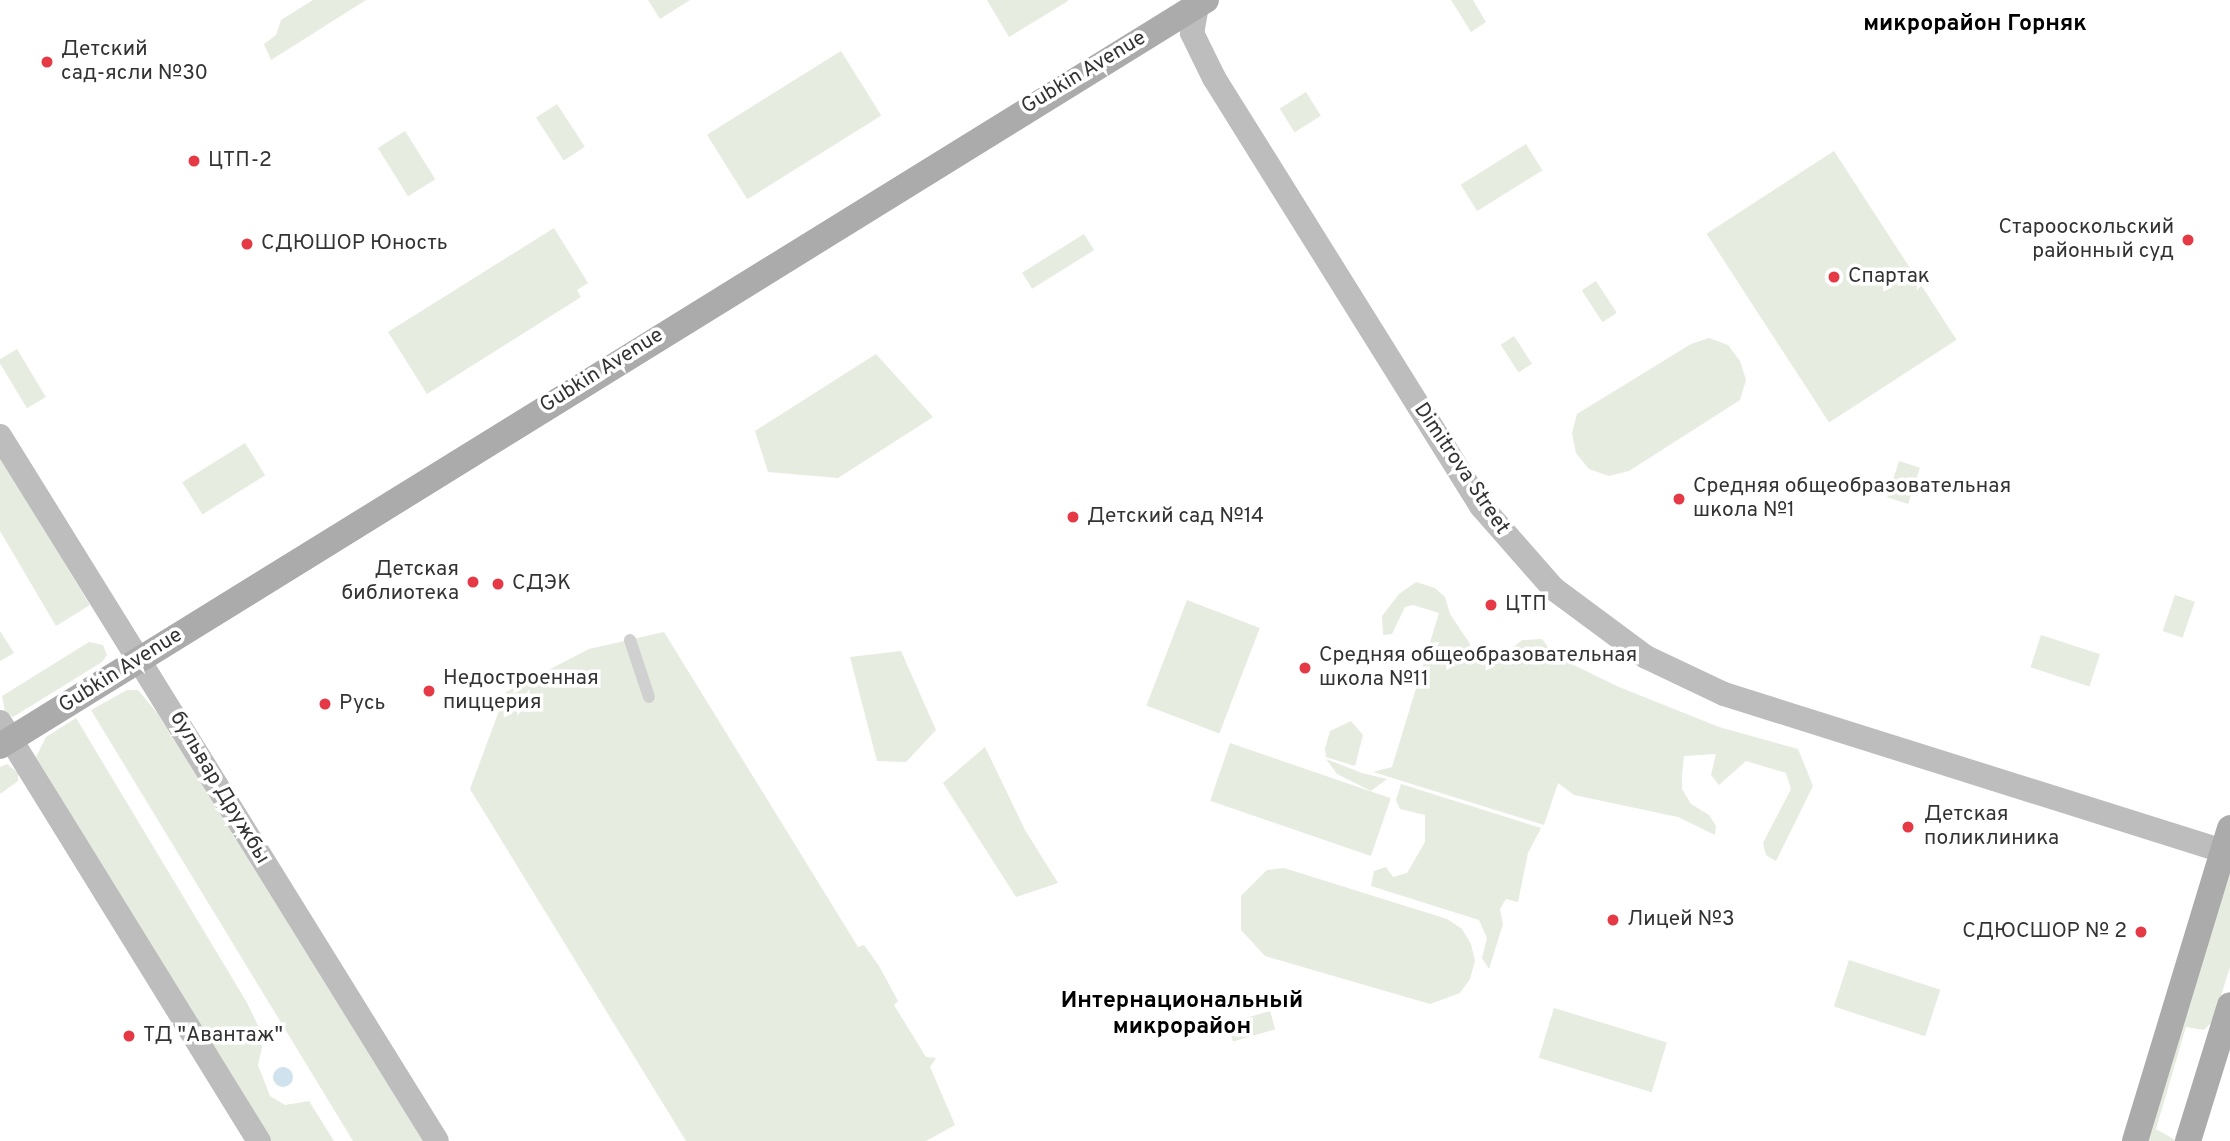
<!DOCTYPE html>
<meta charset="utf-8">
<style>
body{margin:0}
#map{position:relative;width:2230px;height:1141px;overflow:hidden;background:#fff;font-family:Overpass,sans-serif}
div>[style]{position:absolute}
.green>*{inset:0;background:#e6ecdf;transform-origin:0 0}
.water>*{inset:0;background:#cfe2ee}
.round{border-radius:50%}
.pedestrian>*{height:12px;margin:-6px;padding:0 6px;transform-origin:6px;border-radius:6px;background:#d0d0d0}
.secondary>*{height:24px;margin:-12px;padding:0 12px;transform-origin:12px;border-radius:12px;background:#bdbdbd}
.primary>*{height:26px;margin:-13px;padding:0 13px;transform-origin:13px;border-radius:13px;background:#ababab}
.dots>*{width:19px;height:19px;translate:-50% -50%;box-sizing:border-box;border:4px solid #fff;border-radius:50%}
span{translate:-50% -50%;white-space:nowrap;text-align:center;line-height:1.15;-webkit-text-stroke:7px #fff;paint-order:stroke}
.poi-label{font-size:21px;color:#333}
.left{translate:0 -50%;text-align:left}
.right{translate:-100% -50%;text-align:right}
.street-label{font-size:21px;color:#333}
.neighbourhood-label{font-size:23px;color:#000;font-weight:700}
</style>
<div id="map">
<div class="green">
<i style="clip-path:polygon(313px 0,366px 0,271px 60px,264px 44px,276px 35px,281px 20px)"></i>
<i style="clip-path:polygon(648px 0,690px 0,660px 19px)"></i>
<i style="clip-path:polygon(987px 0,1067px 0,1068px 1px,1009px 37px)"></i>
<i style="clip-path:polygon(1451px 0,1473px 0,1486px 22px,1471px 32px)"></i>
<i style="left:841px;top:51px;width:76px;height:158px;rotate:58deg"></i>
<i style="left:1306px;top:92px;width:28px;height:31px;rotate:58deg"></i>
<i style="left:557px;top:104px;width:51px;height:25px;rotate:57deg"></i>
<i style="left:405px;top:131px;width:57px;height:32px;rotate:58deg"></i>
<i style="left:1526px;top:144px;width:31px;height:77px;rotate:58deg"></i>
<i style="left:1834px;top:151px;width:225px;height:152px;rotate:57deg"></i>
<i style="clip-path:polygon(554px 228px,588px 283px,577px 290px,581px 297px,427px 394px,388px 332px)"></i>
<i style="left:1084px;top:234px;width:19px;height:73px;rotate:58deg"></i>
<i style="left:1596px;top:281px;width:38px;height:17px;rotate:57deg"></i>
<i style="left:1514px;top:336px;width:33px;height:16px;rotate:57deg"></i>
<i style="clip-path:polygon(1709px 338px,1728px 345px,1740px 361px,1746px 380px,1740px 400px,1629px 471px,1609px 476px,1589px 469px,1576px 453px,1572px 433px,1577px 414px,1691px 344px)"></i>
<i style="left:17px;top:349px;width:56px;height:22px;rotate:59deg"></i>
<i style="clip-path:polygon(876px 354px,933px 417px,838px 478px,768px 472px,755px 431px)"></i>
<i style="left:245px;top:443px;width:38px;height:74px;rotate:58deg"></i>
<i style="clip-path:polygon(0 457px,90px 605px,56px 626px,0 531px)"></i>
<i style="left:1899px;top:461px;width:22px;height:38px;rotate:18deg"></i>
<i style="clip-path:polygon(1416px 582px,1435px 588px,1445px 597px,1450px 614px,1470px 644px,1471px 657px,1483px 665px,1499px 659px,1522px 640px,1542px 639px,1555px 656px,1619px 687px,1719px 727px,1798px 749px,1813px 786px,1776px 861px,1766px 855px,1763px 843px,1791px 789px,1786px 773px,1746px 761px,1719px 785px,1711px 775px,1716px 754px,1684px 756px,1682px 775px,1682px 789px,1691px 804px,1709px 815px,1716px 826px,1715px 835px,1678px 817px,1574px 795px,1558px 783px,1544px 825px,1373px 772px,1392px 767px,1439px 613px,1413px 605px,1405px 607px,1392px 634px,1383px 635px,1382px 616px,1399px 594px)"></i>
<i style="left:2175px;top:595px;width:21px;height:38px;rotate:19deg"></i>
<i style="left:1187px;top:600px;width:78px;height:113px;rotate:21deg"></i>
<i style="clip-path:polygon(0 631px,14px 653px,0 661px)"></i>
<i style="clip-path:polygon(664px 632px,858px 947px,864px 945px,879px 966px,898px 1001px,894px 1005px,926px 1057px,936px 1058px,930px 1067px,955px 1125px,926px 1141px,686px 1141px,470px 789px,506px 692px,589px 649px)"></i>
<i style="left:2041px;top:635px;width:62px;height:34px;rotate:18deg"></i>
<i style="clip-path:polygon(89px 642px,103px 645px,107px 655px,102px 662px,13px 717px,5px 712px,2px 696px)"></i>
<i style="clip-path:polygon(901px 651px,936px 730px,906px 762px,877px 761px,850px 657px)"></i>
<i style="clip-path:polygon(127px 690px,138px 690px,158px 714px,423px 1141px,353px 1141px,91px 710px)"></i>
<i style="clip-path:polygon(76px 718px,246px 1001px,264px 1038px,258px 1065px,270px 1096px,285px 1105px,309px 1101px,334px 1141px,269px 1141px,36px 757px,46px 737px)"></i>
<i style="clip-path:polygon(1351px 721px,1363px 735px,1355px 766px,1326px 757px,1325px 749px,1330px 731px)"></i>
<i style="left:1230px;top:743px;width:170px;height:61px;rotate:19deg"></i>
<i style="clip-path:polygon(985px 747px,1025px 830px,1058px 883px,1016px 897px,943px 783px)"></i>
<i style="clip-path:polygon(1326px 759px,1362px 773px,1387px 779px,1371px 791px,1337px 774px)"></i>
<i style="clip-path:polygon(7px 764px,18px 773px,18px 781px,0 794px,0 767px)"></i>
<i style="clip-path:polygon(1401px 784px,1541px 828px,1528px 853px,1518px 902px,1506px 899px,1500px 909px,1503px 924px,1489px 969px,1482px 958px,1487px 938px,1479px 920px,1371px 886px,1374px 871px,1386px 867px,1393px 877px,1407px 873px,1425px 842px,1425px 815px,1400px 809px,1396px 800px)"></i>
<i style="clip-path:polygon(2230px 866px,2230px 967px,2213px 1021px,2204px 1030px,2186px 1027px,2156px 1129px,2177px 1141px,2144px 1141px)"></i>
<i style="clip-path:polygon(1284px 868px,1447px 919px,1462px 929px,1471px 944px,1475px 961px,1470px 979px,1460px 993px,1430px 1004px,1265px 956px,1241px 930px,1241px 896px,1267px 870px)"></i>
<i style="left:1849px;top:960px;width:96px;height:49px;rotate:18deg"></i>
<i style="left:1554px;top:1008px;width:118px;height:52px;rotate:17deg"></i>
<i style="left:1270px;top:1011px;width:19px;height:44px;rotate:74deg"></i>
</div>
<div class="water">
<i class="round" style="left:273px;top:1067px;width:20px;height:20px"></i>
</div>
<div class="pedestrian">
<i style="left:630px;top:640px;width:60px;rotate:71.6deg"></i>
</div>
<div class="secondary">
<i style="left:1198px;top:0;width:34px;rotate:100deg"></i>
<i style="left:1192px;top:33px;width:50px;rotate:63.9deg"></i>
<i style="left:1214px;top:78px;width:504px;rotate:58.04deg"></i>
<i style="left:1481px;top:506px;width:111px;rotate:48.7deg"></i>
<i style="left:1554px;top:589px;width:114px;rotate:36.5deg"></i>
<i style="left:1646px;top:657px;width:86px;rotate:25.4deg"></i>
<i style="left:1724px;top:694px;width:523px;rotate:17.47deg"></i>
<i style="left:0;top:436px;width:829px;rotate:58.21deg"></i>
<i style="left:0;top:722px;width:493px;rotate:58.3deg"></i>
</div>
<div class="primary">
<i style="left:0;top:746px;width:1418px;rotate:-31.74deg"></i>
<i style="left:2135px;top:1141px;width:327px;rotate:-73.1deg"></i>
<i style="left:2188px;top:1141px;width:142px;rotate:-72.8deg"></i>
</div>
<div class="dots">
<i style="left:47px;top:62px;background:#e63946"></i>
<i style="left:194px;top:161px;background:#e63946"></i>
<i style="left:2188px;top:240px;background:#e63946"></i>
<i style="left:247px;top:244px;background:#e63946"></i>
<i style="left:1834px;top:277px;background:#e63946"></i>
<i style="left:1679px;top:499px;background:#e63946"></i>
<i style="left:1073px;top:517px;background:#e63946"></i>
<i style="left:473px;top:582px;background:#e63946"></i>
<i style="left:498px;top:584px;background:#e63946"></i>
<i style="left:1491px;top:605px;background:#e63946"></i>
<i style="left:1305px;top:668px;background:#e63946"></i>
<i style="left:429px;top:691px;background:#e63946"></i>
<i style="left:325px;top:704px;background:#e63946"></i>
<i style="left:1908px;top:827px;background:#e63946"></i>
<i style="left:1613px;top:920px;background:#e63946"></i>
<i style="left:2141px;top:932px;background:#e63946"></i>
<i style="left:129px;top:1036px;background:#e63946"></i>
</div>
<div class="poi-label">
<span class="left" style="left:61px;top:62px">Детский<br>сад-ясли №30</span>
<span class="left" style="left:208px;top:161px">ЦТП-2</span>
<span class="right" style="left:2174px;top:240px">Старооскольский<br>районный суд</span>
<span class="left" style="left:261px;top:244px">СДЮШОР Юность</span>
<span class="left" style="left:1848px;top:277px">Спартак</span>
<span class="left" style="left:1693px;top:499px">Средняя общеобразовательная<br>школа №1</span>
<span class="left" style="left:1087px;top:517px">Детский сад №14</span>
<span class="right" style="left:459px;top:582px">Детская<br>библиотека</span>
<span class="left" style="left:512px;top:584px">СДЭК</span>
<span class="left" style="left:1505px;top:605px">ЦТП</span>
<span class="left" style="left:1319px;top:668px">Cредняя общеобразовательная<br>школа №11</span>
<span class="left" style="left:443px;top:691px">Недостроенная<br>пиццерия</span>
<span class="left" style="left:339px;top:704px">Русь</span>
<span class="left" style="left:1924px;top:827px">Детская<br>поликлиника</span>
<span class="left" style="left:1627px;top:920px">Лицей №3</span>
<span class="right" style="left:2127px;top:932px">СДЮСШОР № 2</span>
<span class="left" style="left:143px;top:1036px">ТД "Авантаж"</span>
</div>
<div class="street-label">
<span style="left:1084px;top:73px;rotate:-31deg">Gubkin Avenue</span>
<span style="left:602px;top:371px;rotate:-32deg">Gubkin Avenue</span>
<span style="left:1461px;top:469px;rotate:56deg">Dimitrova Street</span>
<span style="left:121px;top:671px;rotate:-32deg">Gubkin Avenue</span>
<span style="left:219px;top:788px;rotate:59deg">бульвар Дружбы</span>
</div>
<div class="neighbourhood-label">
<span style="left:1975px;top:25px">микрорайон Горняк</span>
<span style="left:1182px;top:1015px">Интернациональный<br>микрорайон</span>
</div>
</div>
